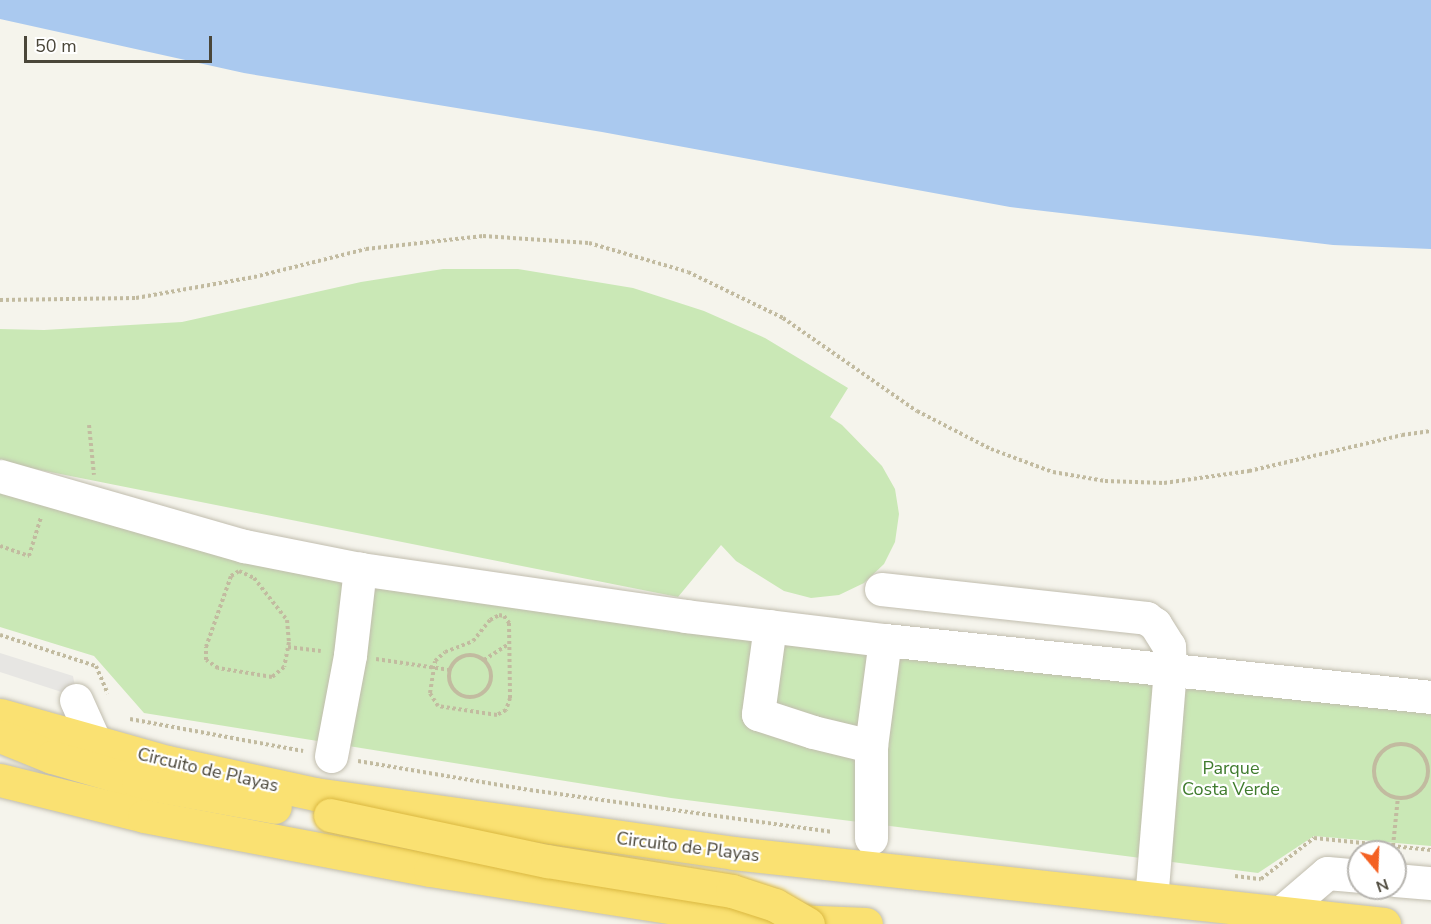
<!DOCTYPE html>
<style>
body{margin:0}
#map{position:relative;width:1431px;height:924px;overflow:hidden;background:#f5f4ec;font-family:"Nunito Sans",sans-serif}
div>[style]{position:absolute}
.green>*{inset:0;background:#cae8b6}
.parking>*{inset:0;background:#e7e6e3}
.water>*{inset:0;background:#aac9ef}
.path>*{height:4px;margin-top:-2px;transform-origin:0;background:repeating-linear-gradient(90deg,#c2bba0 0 3px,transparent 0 6px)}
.path>.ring{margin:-2px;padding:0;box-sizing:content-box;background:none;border:4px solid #c2bba0;border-radius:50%}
.roads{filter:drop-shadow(0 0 2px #c1bdae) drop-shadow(0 0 2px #c1bdae)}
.minor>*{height:33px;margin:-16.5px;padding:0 16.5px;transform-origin:16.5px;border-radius:16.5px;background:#fff}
.highway>*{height:33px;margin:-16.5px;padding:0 16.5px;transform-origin:16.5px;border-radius:16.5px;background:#fae172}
.bridges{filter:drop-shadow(0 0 2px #dab841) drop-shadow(0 0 2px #dab841)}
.highway-bridge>*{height:33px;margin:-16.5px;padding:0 16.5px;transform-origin:16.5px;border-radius:16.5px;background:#fae172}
span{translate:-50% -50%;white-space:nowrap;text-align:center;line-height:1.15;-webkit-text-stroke:4.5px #fff;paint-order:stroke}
.park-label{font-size:18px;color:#3f7b2d}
.street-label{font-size:18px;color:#4a4639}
.north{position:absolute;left:1347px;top:840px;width:60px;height:60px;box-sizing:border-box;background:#fff;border:2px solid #b7b5b0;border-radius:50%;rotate:161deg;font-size:16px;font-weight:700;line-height:24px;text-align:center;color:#4a4639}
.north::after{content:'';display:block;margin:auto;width:21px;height:27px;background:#f46123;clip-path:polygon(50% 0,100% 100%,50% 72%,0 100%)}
.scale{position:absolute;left:24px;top:36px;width:188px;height:27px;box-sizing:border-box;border:3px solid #4a4639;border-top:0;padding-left:8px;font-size:18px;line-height:21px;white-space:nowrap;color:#4a4639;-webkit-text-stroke:4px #fff;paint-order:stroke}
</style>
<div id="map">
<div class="green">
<i style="clip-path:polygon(443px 269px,518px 269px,633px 288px,704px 311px,765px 338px,848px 388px,830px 417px,842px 425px,882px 466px,895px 489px,899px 514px,895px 542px,884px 564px,864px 583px,839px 595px,811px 598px,784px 591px,736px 561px,721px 545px,678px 597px,0 462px,0 329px,44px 330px,182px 322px,361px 282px)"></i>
<i style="clip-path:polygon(0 487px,167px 536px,1431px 709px,1431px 846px,1314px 836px,1258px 873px,671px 798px,144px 713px,94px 656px,0 627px)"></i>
</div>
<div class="parking">
<i style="clip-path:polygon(0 653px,73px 676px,77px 697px,0 672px)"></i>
</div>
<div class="water">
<i style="clip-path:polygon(0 0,1431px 0,1431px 249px,1333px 245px,1010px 207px,602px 132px,244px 73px,0 19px)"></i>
</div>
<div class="path">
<i style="left:0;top:300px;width:136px;rotate:-0.8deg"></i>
<i style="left:136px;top:298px;width:120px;rotate:-10.1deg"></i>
<i style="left:254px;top:277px;width:115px;rotate:-14deg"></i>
<i style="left:366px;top:249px;width:118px;rotate:-6.3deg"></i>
<i style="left:483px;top:236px;width:106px;rotate:3.8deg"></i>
<i style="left:589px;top:243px;width:103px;rotate:16.3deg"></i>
<i style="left:688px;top:272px;width:106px;rotate:25.8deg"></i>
<i style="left:783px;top:318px;width:163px;rotate:34.8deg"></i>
<i style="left:917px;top:411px;width:83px;rotate:27.2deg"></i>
<i style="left:991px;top:449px;width:66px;rotate:20.4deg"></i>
<i style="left:1053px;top:472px;width:53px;rotate:9.8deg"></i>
<i style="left:1105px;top:481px;width:59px;rotate:1.9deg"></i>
<i style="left:1164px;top:483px;width:86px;rotate:-8deg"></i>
<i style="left:1249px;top:471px;width:157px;rotate:-13.2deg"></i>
<i style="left:1402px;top:435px;width:29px;rotate:-8deg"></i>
<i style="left:89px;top:425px;width:50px;rotate:84.3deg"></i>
<i style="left:0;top:546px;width:31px;rotate:19deg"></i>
<i style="left:29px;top:556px;width:41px;rotate:-72.9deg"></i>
<i style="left:239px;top:571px;width:17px;rotate:25deg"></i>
<i style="left:254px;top:578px;width:53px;rotate:51.8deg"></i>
<i style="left:287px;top:620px;width:22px;rotate:85deg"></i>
<i style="left:289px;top:642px;width:25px;rotate:101deg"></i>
<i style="left:284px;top:667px;width:16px;rotate:140deg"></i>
<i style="left:272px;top:677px;width:55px;rotate:-170.5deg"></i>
<i style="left:218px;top:668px;width:14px;rotate:-146deg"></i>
<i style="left:206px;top:660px;width:13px;rotate:-90deg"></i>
<i style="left:206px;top:647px;width:75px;rotate:-70.6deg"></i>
<i style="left:231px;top:576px;width:9px;rotate:-32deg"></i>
<i style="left:499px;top:615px;width:5px;rotate:11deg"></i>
<i style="left:504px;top:616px;width:9px;rotate:54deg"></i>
<i style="left:509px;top:623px;width:75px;rotate:89.2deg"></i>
<i style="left:510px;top:698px;width:13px;rotate:108deg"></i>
<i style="left:506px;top:710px;width:10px;rotate:151deg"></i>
<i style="left:497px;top:715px;width:60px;rotate:-171.3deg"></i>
<i style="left:438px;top:706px;width:15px;rotate:-122deg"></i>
<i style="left:430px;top:693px;width:32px;rotate:-81deg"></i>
<i style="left:435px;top:661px;width:13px;rotate:-42deg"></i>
<i style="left:445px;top:652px;width:30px;rotate:-21deg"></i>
<i style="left:473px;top:641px;width:27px;rotate:-51deg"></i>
<i style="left:490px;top:620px;width:10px;rotate:-29deg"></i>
<i style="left:0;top:635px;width:101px;rotate:17.9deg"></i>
<i style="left:96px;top:666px;width:30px;rotate:67deg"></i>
<i style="left:288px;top:647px;width:33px;rotate:7deg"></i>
<i class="ring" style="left:449px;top:655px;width:38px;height:38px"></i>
<i style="left:376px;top:659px;width:75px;rotate:8.5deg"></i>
<i style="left:484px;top:660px;width:30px;rotate:-33deg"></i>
<i style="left:130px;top:719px;width:176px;rotate:10.5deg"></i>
<i class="ring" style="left:1374px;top:744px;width:50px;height:50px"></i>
<i style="left:358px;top:761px;width:174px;rotate:9.6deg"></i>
<i style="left:530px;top:790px;width:304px;rotate:7.9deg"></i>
<i style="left:1393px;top:846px;width:49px;rotate:-84.2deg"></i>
<i style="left:1235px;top:876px;width:26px;rotate:7deg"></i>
<i style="left:1261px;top:879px;width:67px;rotate:-37.7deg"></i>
<i style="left:1314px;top:838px;width:118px;rotate:5.9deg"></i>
</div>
<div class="roads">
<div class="minor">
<i style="left:0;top:476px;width:254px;rotate:16deg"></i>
<i style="left:244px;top:546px;width:118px;rotate:11.2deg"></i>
<i style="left:360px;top:569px;width:329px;rotate:8.2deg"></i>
<i style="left:686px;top:616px;width:200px;rotate:6.9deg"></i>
<i style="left:885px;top:640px;width:549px;rotate:5.96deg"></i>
<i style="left:881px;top:589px;width:267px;rotate:6.2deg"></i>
<i style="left:1146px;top:618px;width:11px;rotate:34deg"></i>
<i style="left:1155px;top:624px;width:26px;rotate:58deg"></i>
<i style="left:1169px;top:646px;width:23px;rotate:88deg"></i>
<i style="left:1170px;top:669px;width:230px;rotate:94.7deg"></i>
<i style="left:770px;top:626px;width:89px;rotate:97.8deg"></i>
<i style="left:758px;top:714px;width:58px;rotate:18.1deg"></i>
<i style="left:813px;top:732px;width:60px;rotate:13.6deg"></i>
<i style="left:76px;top:700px;width:46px;rotate:65.7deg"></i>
<i style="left:331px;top:756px;width:103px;rotate:-79.3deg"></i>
<i style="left:350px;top:655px;width:87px;rotate:-83.4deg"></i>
<i style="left:871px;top:838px;width:92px;rotate:-90deg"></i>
<i style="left:871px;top:746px;width:107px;rotate:-82.5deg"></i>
<i style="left:1395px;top:880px;width:36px;rotate:5deg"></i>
<i style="left:1279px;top:914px;width:63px;rotate:-40.5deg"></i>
<i style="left:1327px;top:873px;width:32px;rotate:5deg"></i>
</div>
<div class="highway">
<i style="left:0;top:715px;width:173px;rotate:15.7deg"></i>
<i style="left:167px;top:762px;width:151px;rotate:12.2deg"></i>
<i style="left:315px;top:794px;width:422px;rotate:8deg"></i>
<i style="left:733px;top:853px;width:655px;rotate:6.22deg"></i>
<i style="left:0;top:736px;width:56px;rotate:22deg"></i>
<i style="left:52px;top:757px;width:90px;rotate:16.2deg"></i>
<i style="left:138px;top:782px;width:139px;rotate:10.3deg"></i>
<i style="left:0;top:780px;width:148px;rotate:14deg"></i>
<i style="left:144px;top:816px;width:291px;rotate:10.7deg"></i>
<i style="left:430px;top:870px;width:321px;rotate:8.8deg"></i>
<i style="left:747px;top:919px;width:119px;rotate:2.4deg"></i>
</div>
</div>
<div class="bridges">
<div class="highway-bridge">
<i style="left:330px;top:815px;width:222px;rotate:12deg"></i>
<i style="left:547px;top:861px;width:187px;rotate:9.2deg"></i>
<i style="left:732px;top:891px;width:45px;rotate:18deg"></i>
<i style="left:775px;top:905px;width:38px;rotate:30deg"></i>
</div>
</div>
<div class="park-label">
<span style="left:1231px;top:779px">Parque<br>Costa Verde</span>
</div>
<div class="street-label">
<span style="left:208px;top:770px;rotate:13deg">Circuito de Playas</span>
<span style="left:688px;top:847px;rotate:7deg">Circuito de Playas</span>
</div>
<div class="north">N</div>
<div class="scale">50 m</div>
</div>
